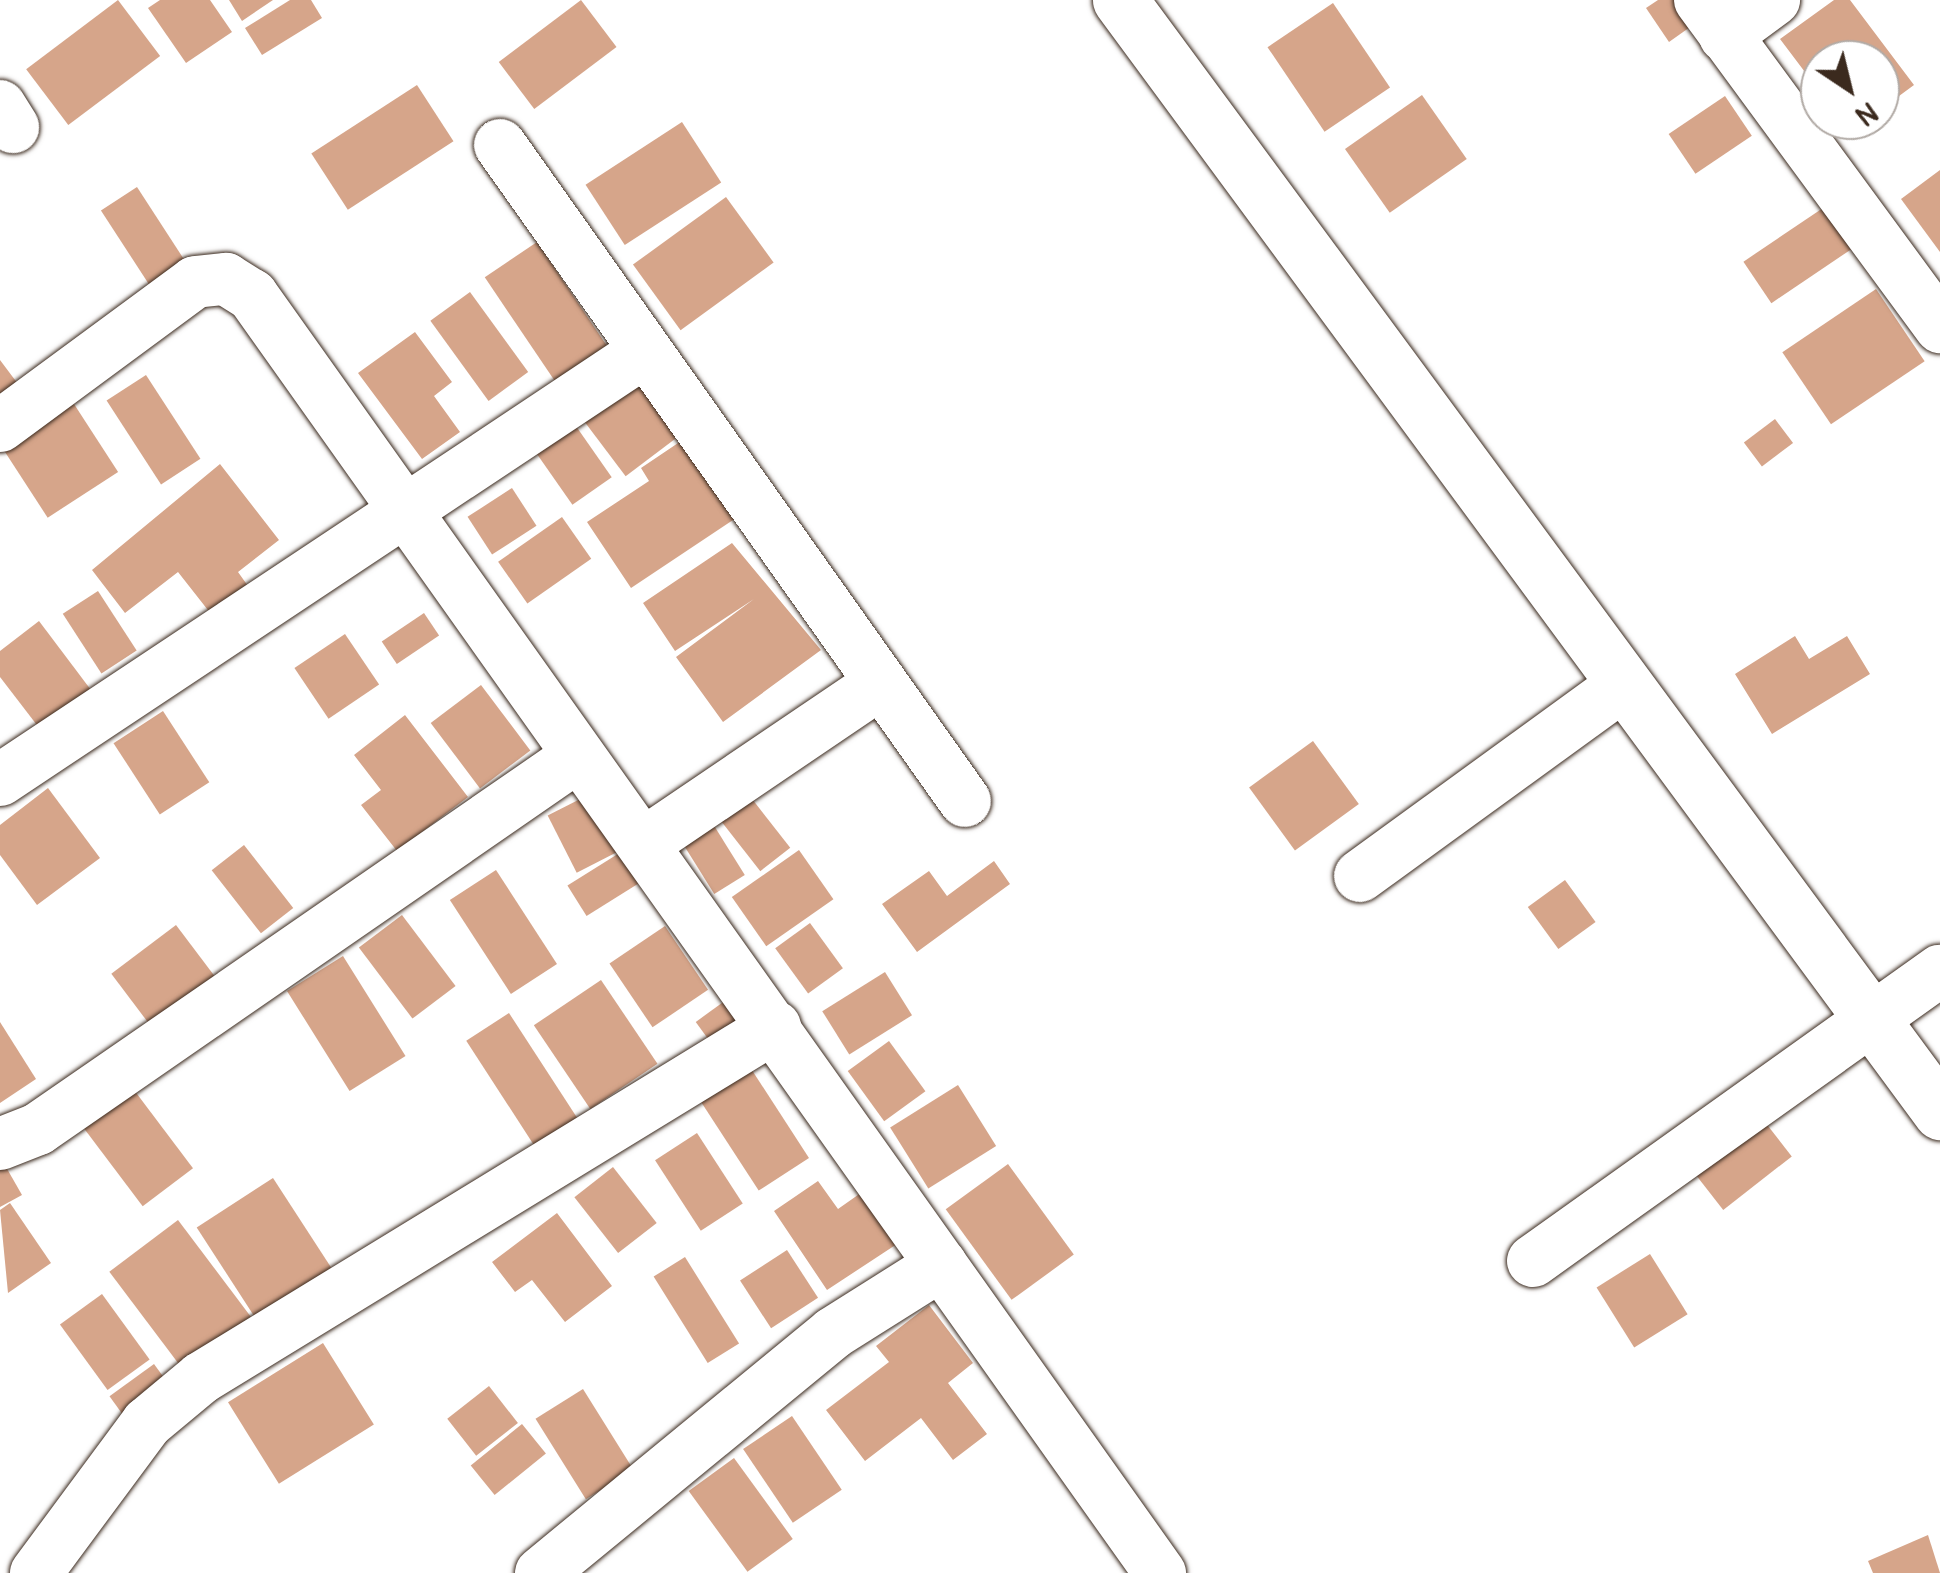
<!DOCTYPE html>
<style>
body{margin:0}
#map{position:relative;width:1940px;height:1573px;overflow:hidden;background:#fff;font-family:Pangolin,sans-serif}
div>[style]{position:absolute}
.building>*{inset:0;background:#d6a58a;transform-origin:0 0}
.roads{filter:drop-shadow(0 0 2px #3b2a1e) drop-shadow(0 0 2px #3b2a1e)}
.minor>*{height:52px;margin:-26px;padding:0 26px;transform-origin:26px;border-radius:26px;background:#fff}
.tertiary>*{height:55px;margin:-27.5px;padding:0 27.5px;transform-origin:27.5px;border-radius:27.5px;background:#fff}
span{translate:-50% -50%;white-space:nowrap;text-align:center;line-height:1.15;-webkit-text-stroke:8px #fff;paint-order:stroke}
.north{position:absolute;left:1800px;top:40px;width:100px;height:100px;box-sizing:border-box;background:#fff;border:2px solid #b1aaa5;border-radius:50%;rotate:145deg;font-size:28px;font-weight:700;line-height:40px;text-align:center;color:#3b2a1e}
.north::after{content:'';display:block;margin:auto;width:35px;height:45px;background:#3b2a1e;clip-path:polygon(50% 0,100% 100%,50% 72%,0 100%)}
</style>
<div id="map">
<div class="building">
<i style="left:118px;top:0;width:70px;height:115px;rotate:53deg"></i>
<i style="clip-path:polygon(160px 0,210px 0,232px 32px,186px 63px,148px 8px)"></i>
<i style="clip-path:polygon(229px 0,273px 0,242px 21px)"></i>
<i style="clip-path:polygon(290px 0,311px 0,322px 18px,262px 55px,245px 28px)"></i>
<i style="left:581px;top:0;width:59px;height:103px;rotate:53deg"></i>
<i style="clip-path:polygon(1658px 0,1686px 0,1700px 20px,1669px 42px,1646px 8px)"></i>
<i style="clip-path:polygon(1834px 0,1850px 0,1914px 85px,1880px 110px,1880px 60px,1820px 60px,1820px 92px,1780px 39px)"></i>
<i style="left:1333px;top:3px;width:102px;height:79px;rotate:56deg"></i>
<i style="left:417px;top:85px;width:67px;height:126px;rotate:57deg"></i>
<i style="left:1422px;top:95px;width:78px;height:94px;rotate:55deg"></i>
<i style="left:1725px;top:96px;width:48px;height:68px;rotate:56deg"></i>
<i style="clip-path:polygon(1841px 120px,1866px 120px,1849px 132px)"></i>
<i style="left:682px;top:122px;width:72px;height:115px;rotate:57deg"></i>
<i style="clip-path:polygon(1940px 170px,1940px 252px,1901px 199px)"></i>
<i style="left:137px;top:187px;width:103px;height:43px;rotate:57deg"></i>
<i style="left:726px;top:197px;width:81px;height:115px;rotate:54deg"></i>
<i style="left:1823px;top:208px;width:50px;height:96px;rotate:56deg"></i>
<i style="left:537px;top:242px;width:125px;height:63px;rotate:56deg"></i>
<i style="left:1876px;top:289px;width:87px;height:113px;rotate:56deg"></i>
<i style="left:470px;top:292px;width:99px;height:49px;rotate:54deg"></i>
<i style="clip-path:polygon(415px 332px,452px 382px,434px 396px,460px 432px,422px 459px,358px 373px)"></i>
<i style="clip-path:polygon(0 360px,27px 396px,0 417px)"></i>
<i style="left:633px;top:373px;width:78px;height:68px;rotate:53deg"></i>
<i style="left:146px;top:375px;width:100px;height:47px;rotate:57deg"></i>
<i style="left:74px;top:404px;width:81px;height:84px;rotate:57deg"></i>
<i style="left:571px;top:419px;width:71px;height:48px;rotate:55deg"></i>
<i style="left:1775px;top:419px;width:30px;height:39px;rotate:53deg"></i>
<i style="clip-path:polygon(687px 437px,739px 516px,631px 588px,587px 522px,649px 481px,641px 468px)"></i>
<i style="clip-path:polygon(220px 464px,279px 540px,238px 572px,248px 586px,211px 614px,178px 572px,125px 613px,92px 570px)"></i>
<i style="left:512px;top:488px;width:45px;height:53px;rotate:57deg"></i>
<i style="left:562px;top:517px;width:51px;height:78px;rotate:55deg"></i>
<i style="clip-path:polygon(732px 543px,821px 650px,723px 722px,676px 657px,754px 599px,675px 651px,643px 603px)"></i>
<i style="left:98px;top:591px;width:71px;height:42px;rotate:57deg"></i>
<i style="left:424px;top:613px;width:27px;height:51px;rotate:56deg"></i>
<i style="clip-path:polygon(39px 621px,94px 694px,43px 733px,0 677px,0 651px)"></i>
<i style="left:345px;top:634px;width:61px;height:61px;rotate:56deg"></i>
<i style="clip-path:polygon(1795px 636px,1809px 659px,1847px 636px,1870px 674px,1772px 734px,1735px 674px)"></i>
<i style="left:481px;top:685px;width:82px;height:63px;rotate:53deg"></i>
<i style="left:163px;top:711px;width:85px;height:59px;rotate:57deg"></i>
<i style="clip-path:polygon(405px 715px,468px 797px,397px 851px,361px 805px,381px 790px,354px 755px)"></i>
<i style="left:1313px;top:741px;width:78px;height:79px;rotate:54deg"></i>
<i style="clip-path:polygon(48px 788px,100px 858px,37px 905px,0 855px,0 825px)"></i>
<i style="left:594px;top:792px;width:64px;height:52px;rotate:63deg"></i>
<i style="left:749px;top:795px;width:67px;height:38px;rotate:52deg"></i>
<i style="left:713px;top:824px;width:60px;height:36px;rotate:58deg"></i>
<i style="left:637px;top:842px;width:36px;height:82px;rotate:58deg"></i>
<i style="left:244px;top:845px;width:80px;height:41px;rotate:52deg"></i>
<i style="left:799px;top:850px;width:60px;height:82px;rotate:55deg"></i>
<i style="clip-path:polygon(994px 861px,1010px 884px,917px 952px,882px 904px,929px 871px,947px 896px)"></i>
<i style="left:496px;top:870px;width:112px;height:55px;rotate:57deg"></i>
<i style="left:1565px;top:880px;width:52px;height:46px;rotate:54deg"></i>
<i style="left:402px;top:915px;width:89px;height:54px;rotate:53deg"></i>
<i style="left:810px;top:923px;width:56px;height:43px;rotate:54deg"></i>
<i style="left:176px;top:925px;width:74px;height:81px;rotate:53deg"></i>
<i style="left:665px;top:926px;width:77px;height:67px;rotate:56deg"></i>
<i style="left:343px;top:956px;width:118px;height:66px;rotate:58deg"></i>
<i style="left:885px;top:972px;width:51px;height:74px;rotate:58deg"></i>
<i style="left:601px;top:980px;width:101px;height:81px;rotate:56deg"></i>
<i style="left:737px;top:992px;width:31px;height:51px;rotate:54deg"></i>
<i style="left:509px;top:1013px;width:128px;height:51px;rotate:57deg"></i>
<i style="clip-path:polygon(0 1022px,36px 1079px,0 1103px)"></i>
<i style="left:889px;top:1041px;width:62px;height:51px;rotate:54deg"></i>
<i style="left:748px;top:1064px;width:112px;height:60px;rotate:57deg"></i>
<i style="left:958px;top:1085px;width:72px;height:80px;rotate:58deg"></i>
<i style="left:131px;top:1086px;width:103px;height:63px;rotate:53deg"></i>
<i style="left:1761px;top:1117px;width:50px;height:87px;rotate:52deg"></i>
<i style="left:697px;top:1133px;width:84px;height:50px;rotate:57deg"></i>
<i style="left:1008px;top:1164px;width:112px;height:77px;rotate:54deg"></i>
<i style="clip-path:polygon(6px 1167px,22px 1195px,0 1207px,0 1170px)"></i>
<i style="left:613px;top:1167px;width:71px;height:49px;rotate:52deg"></i>
<i style="left:273px;top:1178px;width:116px;height:91px;rotate:57deg"></i>
<i style="clip-path:polygon(818px 1181px,838px 1209px,865px 1190px,900px 1242px,827px 1290px,774px 1211px)"></i>
<i style="clip-path:polygon(10px 1203px,51px 1263px,8px 1293px,0 1210px)"></i>
<i style="clip-path:polygon(557px 1213px,612px 1286px,565px 1322px,532px 1280px,515px 1292px,492px 1262px)"></i>
<i style="left:178px;top:1220px;width:122px;height:86px;rotate:53deg"></i>
<i style="left:787px;top:1250px;width:57px;height:56px;rotate:57deg"></i>
<i style="left:1650px;top:1254px;width:71px;height:63px;rotate:58deg"></i>
<i style="left:685px;top:1257px;width:102px;height:37px;rotate:58deg"></i>
<i style="left:102px;top:1294px;width:81px;height:52px;rotate:54deg"></i>
<i style="clip-path:polygon(929px 1305px,973px 1363px,948px 1383px,987px 1434px,953px 1460px,921px 1418px,865px 1461px,826px 1410px,889px 1362px,876px 1346px)"></i>
<i style="left:323px;top:1343px;width:96px;height:112px;rotate:58deg"></i>
<i style="left:154px;top:1364px;width:31px;height:55px;rotate:54deg"></i>
<i style="left:489px;top:1386px;width:47px;height:53px;rotate:52deg"></i>
<i style="left:583px;top:1389px;width:95px;height:56px;rotate:58deg"></i>
<i style="left:792px;top:1416px;width:89px;height:59px;rotate:56deg"></i>
<i style="left:522px;top:1424px;width:38px;height:66px;rotate:51deg"></i>
<i style="left:734px;top:1458px;width:100px;height:56px;rotate:54deg"></i>
<i style="clip-path:polygon(1928px 1535px,1940px 1573px,1873px 1573px,1868px 1561px)"></i>
</div>
<div class="roads">
<div class="minor">
<i style="left:1700px;top:0;width:406px;rotate:53.7deg"></i>
<i style="left:1725px;top:36px;width:61px;rotate:-36.3deg"></i>
<i style="left:0;top:106px;width:25px;rotate:58deg"></i>
<i style="left:500px;top:145px;width:804px;rotate:54.67deg"></i>
<i style="left:0;top:426px;width:242px;rotate:-36.4deg"></i>
<i style="left:195px;top:282px;width:31px;rotate:-6deg"></i>
<i style="left:226px;top:279px;width:31px;rotate:32deg"></i>
<i style="left:252px;top:295px;width:1568px;rotate:54.61deg"></i>
<i style="left:0;top:780px;width:770px;rotate:-33.61deg"></i>
<i style="left:646px;top:842px;width:280px;rotate:-34.1deg"></i>
<i style="left:1360px;top:876px;width:326px;rotate:-36deg"></i>
<i style="left:0;top:1144px;width:41px;rotate:-21.5deg"></i>
<i style="left:38px;top:1129px;width:656px;rotate:-34.63deg"></i>
<i style="left:1533px;top:1261px;width:500px;rotate:-35.5deg"></i>
<i style="left:36px;top:1573px;width:187px;rotate:-53.5deg"></i>
<i style="left:147px;top:1423px;width:70px;rotate:-39.8deg"></i>
<i style="left:201px;top:1378px;width:673px;rotate:-31.45deg"></i>
<i style="left:541px;top:1573px;width:378px;rotate:-39.4deg"></i>
<i style="left:833px;top:1333px;width:128px;rotate:-32.2deg"></i>
</div>
<div class="tertiary">
<i style="left:1120px;top:0;width:1382px;rotate:53.59deg"></i>
</div>
</div>
<div class="north">N</div>
</div>
